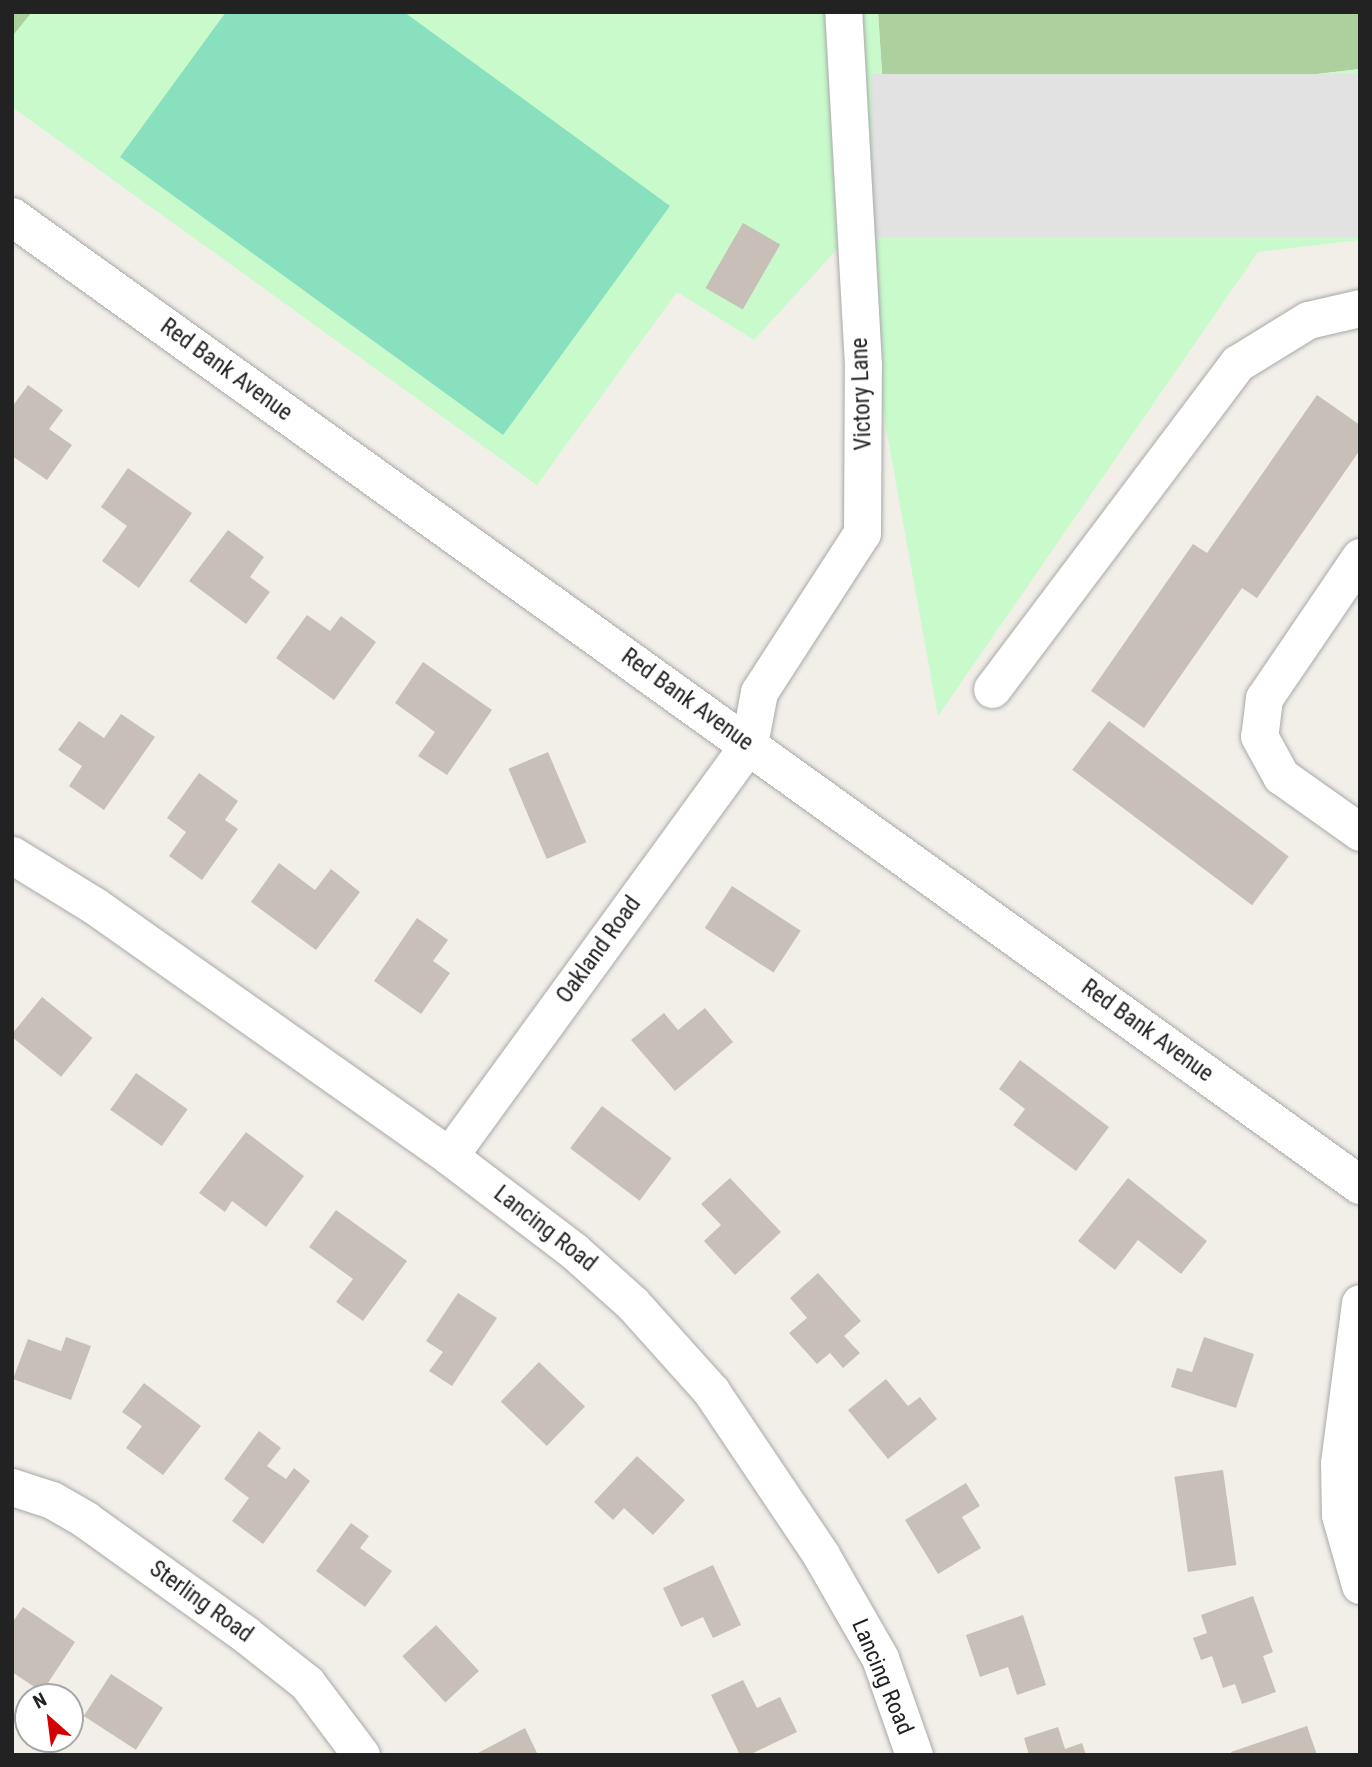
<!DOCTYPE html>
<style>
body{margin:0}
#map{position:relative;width:1372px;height:1767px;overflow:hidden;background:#f2efe9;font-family:"Roboto Condensed",sans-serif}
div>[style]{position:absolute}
.forest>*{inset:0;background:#add19e}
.park>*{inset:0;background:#c8facc}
.pitch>*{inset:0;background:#88e0be}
.parking>*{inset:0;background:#e2e2e2;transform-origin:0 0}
.building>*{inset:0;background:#c7bfb8;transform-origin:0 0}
.roads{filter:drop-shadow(0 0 2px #a9a9a9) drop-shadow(0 0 2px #a9a9a9)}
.minor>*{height:37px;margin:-18.5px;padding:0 18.5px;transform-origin:18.5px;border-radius:18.5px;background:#fff}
.tertiary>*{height:38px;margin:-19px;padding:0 19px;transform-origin:19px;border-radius:19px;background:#fff}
span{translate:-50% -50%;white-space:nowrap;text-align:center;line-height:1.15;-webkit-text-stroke:5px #fff;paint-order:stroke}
.street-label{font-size:23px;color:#222}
.frame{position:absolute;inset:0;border:14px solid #222;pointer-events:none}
.north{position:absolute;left:14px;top:1683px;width:70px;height:70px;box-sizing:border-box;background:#fff;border:2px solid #a7a7a7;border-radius:50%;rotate:332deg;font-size:19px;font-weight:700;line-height:28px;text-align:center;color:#222}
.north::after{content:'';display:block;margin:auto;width:24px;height:32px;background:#d40000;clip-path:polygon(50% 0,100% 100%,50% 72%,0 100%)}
</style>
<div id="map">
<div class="forest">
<i style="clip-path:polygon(12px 12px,32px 12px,12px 37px)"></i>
<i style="clip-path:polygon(878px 12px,1360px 12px,1360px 69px,970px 115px,885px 119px)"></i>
</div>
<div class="park">
<i style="clip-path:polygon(32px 12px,878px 12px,885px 119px,970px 115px,1360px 69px,1360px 240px,1258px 252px,938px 716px,851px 234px,754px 340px,677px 292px,537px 485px,12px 107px,12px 37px)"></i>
</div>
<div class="pitch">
<i style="clip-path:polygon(226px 12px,404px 12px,670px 206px,503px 435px,120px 157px)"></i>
</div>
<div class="parking">
<i style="left:1360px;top:74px;width:163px;height:489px;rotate:90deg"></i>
</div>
<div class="building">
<i style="left:743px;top:223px;width:43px;height:75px;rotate:30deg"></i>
<i style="clip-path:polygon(28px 385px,63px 410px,49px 429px,72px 445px,47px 480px,12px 456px,12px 407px)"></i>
<i style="clip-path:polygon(1317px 395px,1360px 425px,1360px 450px,1257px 598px,1242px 588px,1144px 728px,1091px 691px,1193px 544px,1207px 553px)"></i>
<i style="clip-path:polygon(128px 468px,192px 513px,139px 588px,102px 561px,127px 526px,101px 507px)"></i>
<i style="clip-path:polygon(228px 530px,264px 557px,250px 577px,270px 592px,246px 624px,189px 581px)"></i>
<i style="clip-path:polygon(307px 615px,330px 631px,341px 616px,376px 642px,334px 700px,276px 658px)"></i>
<i style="clip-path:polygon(423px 662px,492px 710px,447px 775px,418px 756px,435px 732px,395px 703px)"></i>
<i style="clip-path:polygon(121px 714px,155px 737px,104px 810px,69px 786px,82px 766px,58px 750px,79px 721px,104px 738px)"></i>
<i style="left:1109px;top:721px;width:225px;height:61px;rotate:37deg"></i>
<i style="left:548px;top:752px;width:98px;height:43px;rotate:67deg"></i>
<i style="clip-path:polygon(199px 773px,238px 801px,225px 820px,238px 829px,202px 880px,169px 856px,186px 832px,167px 818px)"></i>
<i style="clip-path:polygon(279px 863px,315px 890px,331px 869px,360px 892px,316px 950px,251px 902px)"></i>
<i style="left:732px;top:886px;width:82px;height:50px;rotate:33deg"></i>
<i style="clip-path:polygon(417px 918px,448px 940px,433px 961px,450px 973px,421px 1014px,374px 981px)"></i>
<i style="left:42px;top:997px;width:65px;height:50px;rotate:39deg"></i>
<i style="clip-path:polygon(705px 1008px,733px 1042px,675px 1091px,631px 1040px,664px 1013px,678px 1030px)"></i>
<i style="clip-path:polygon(1020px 1060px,1109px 1127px,1076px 1171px,1013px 1125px,1025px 1109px,999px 1089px)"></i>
<i style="left:136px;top:1073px;width:63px;height:45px;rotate:35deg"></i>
<i style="left:602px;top:1106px;width:87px;height:53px;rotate:37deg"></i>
<i style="clip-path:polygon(246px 1132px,304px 1176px,266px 1227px,232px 1201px,225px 1212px,199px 1193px)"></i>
<i style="clip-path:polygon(730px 1178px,781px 1232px,735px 1275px,704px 1241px,721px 1225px,701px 1204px)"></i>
<i style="clip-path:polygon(1128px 1178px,1207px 1241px,1181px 1274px,1138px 1240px,1115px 1270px,1078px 1241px)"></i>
<i style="clip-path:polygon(336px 1210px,407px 1261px,363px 1321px,336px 1302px,353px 1279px,309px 1247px)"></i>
<i style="clip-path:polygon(818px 1273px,861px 1321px,844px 1336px,860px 1353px,843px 1368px,830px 1353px,817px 1364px,789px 1333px,807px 1318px,790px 1298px)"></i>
<i style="clip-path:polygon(458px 1293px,497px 1318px,452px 1386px,429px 1371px,443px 1352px,426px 1341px)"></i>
<i style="clip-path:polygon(66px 1337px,91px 1346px,71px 1400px,13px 1379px,28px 1339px,61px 1351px)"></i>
<i style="clip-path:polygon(1204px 1337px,1254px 1354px,1236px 1408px,1171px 1387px,1177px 1368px,1192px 1372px)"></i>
<i style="left:539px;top:1362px;width:64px;height:55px;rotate:44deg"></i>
<i style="clip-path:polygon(886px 1379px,908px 1406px,920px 1397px,937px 1419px,888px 1459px,848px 1410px)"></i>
<i style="clip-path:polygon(144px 1383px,201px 1426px,163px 1475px,126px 1448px,142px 1426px,122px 1412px)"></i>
<i style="clip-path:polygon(259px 1431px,281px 1448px,267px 1466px,286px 1479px,294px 1468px,310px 1481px,263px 1544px,232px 1521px,249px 1498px,224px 1479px)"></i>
<i style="clip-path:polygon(637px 1456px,685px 1500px,653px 1535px,624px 1508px,613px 1520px,594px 1502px)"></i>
<i style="left:1223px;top:1470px;width:96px;height:49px;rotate:82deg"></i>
<i style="clip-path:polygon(966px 1483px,980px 1506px,962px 1517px,981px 1548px,938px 1574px,905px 1520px)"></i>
<i style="clip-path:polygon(351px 1523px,369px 1536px,360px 1548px,392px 1571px,365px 1607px,316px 1571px)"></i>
<i style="clip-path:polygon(713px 1565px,741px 1625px,713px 1638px,703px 1617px,681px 1627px,663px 1588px)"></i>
<i style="clip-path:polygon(1253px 1596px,1273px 1652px,1263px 1656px,1276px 1692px,1242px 1704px,1235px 1684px,1223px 1688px,1212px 1656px,1201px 1660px,1193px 1638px,1207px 1633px,1201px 1615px)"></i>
<i style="clip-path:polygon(23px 1607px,75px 1642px,42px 1692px,12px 1672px,12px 1623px)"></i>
<i style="clip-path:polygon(1023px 1615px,1046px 1685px,1017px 1695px,1008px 1667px,980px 1677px,966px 1635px)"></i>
<i style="left:436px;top:1625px;width:63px;height:46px;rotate:47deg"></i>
<i style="left:111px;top:1674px;width:62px;height:50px;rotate:33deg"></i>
<i style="clip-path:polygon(743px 1680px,757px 1708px,780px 1697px,797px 1732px,749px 1755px,740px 1755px,711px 1695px)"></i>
<i style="clip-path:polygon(1307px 1726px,1317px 1755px,1232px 1755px,1231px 1752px)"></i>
<i style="clip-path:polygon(1058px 1727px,1065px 1749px,1082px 1743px,1086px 1755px,1029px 1755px,1024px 1738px)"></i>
<i style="clip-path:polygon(525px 1728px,538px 1755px,479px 1755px,478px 1753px)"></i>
</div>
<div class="roads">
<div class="minor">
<i style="left:1360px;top:557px;width:171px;rotate:124.2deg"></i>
<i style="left:1264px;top:698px;width:38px;rotate:97deg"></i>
<i style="left:1259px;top:736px;width:46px;rotate:61.2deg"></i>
<i style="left:1281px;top:776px;width:97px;rotate:35.3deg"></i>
<i style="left:992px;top:689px;width:408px;rotate:-53deg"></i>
<i style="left:1238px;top:363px;width:82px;rotate:-31.6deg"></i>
<i style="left:1308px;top:320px;width:53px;rotate:-13deg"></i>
<i style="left:12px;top:855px;width:97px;rotate:31.6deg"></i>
<i style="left:95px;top:906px;width:433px;rotate:35.2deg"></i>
<i style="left:449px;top:1156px;width:157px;rotate:37.2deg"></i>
<i style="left:574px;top:1251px;width:79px;rotate:41.9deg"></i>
<i style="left:633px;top:1304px;width:117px;rotate:48.1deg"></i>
<i style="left:711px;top:1391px;width:197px;rotate:56.1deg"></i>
<i style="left:821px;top:1555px;width:119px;rotate:60.2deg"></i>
<i style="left:880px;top:1658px;width:103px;rotate:70.7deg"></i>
<i style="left:449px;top:1156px;width:510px;rotate:-53.94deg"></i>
<i style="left:749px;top:744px;width:53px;rotate:-79.1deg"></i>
<i style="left:759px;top:692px;width:189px;rotate:-57.1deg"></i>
<i style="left:862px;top:533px;width:168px;rotate:-89.7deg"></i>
<i style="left:863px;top:365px;width:354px;rotate:-93.2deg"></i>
<i style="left:1360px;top:1303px;width:161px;rotate:97.5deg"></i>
<i style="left:1339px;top:1463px;width:52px;rotate:88.9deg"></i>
<i style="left:1340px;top:1515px;width:73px;rotate:74.1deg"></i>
<i style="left:12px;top:1487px;width:42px;rotate:18deg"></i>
<i style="left:52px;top:1500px;width:39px;rotate:30deg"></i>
<i style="left:86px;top:1520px;width:196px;rotate:35.6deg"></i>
<i style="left:245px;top:1634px;width:79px;rotate:38.3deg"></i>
<i style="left:307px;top:1683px;width:90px;rotate:53.1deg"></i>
</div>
<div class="tertiary">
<i style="left:12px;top:217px;width:1660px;rotate:35.68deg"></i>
</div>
</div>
<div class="street-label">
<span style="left:226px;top:370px;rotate:36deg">Red Bank Avenue</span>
<span style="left:862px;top:394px;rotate:-92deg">Victory Lane</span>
<span style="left:687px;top:700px;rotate:36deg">Red Bank Avenue</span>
<span style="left:599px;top:950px;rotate:-54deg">Oakland Road</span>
<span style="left:1147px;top:1031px;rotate:36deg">Red Bank Avenue</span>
<span style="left:545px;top:1229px;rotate:38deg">Lancing Road</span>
<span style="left:201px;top:1602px;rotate:36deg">Sterling Road</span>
<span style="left:882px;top:1677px;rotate:67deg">Lancing Road</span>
</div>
<div class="frame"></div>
<div class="north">N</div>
</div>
